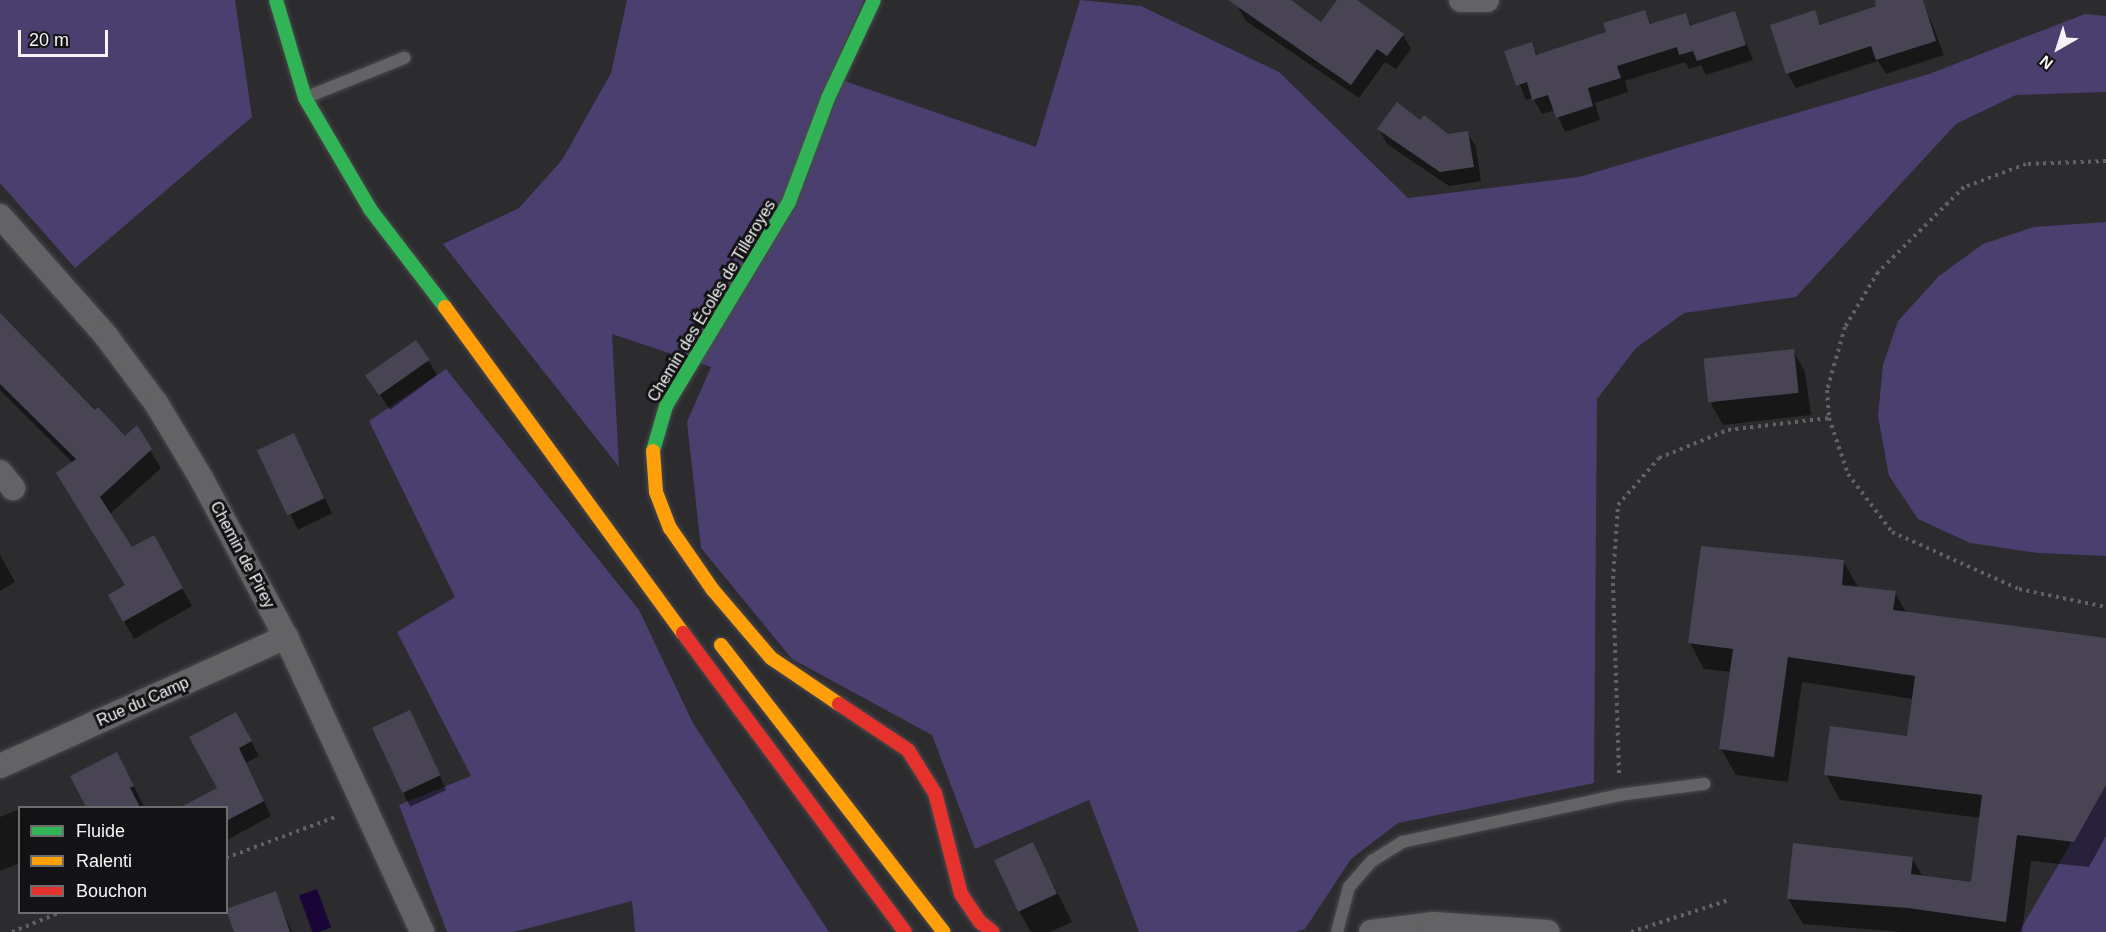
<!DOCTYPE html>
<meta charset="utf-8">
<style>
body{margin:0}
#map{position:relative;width:2106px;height:932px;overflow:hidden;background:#2c2b2e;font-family:Helvetica,sans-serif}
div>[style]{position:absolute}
.green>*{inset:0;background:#4a3f6f}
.water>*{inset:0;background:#1a0539;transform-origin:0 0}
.shadow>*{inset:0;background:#0007;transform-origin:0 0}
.building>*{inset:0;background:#494454;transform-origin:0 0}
.path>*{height:4px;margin-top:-2px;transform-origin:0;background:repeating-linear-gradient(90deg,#626264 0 3px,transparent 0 7.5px)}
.roads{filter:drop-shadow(0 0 2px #4a494c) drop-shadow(0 0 2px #4a494c)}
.lane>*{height:12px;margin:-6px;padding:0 6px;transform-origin:6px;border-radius:6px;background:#636365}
.street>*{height:24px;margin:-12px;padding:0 12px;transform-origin:12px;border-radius:12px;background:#636365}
.fast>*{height:14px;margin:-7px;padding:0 7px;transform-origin:7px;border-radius:7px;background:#30b455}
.slow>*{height:14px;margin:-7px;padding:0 7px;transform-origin:7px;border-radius:7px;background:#ff9f0a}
.jam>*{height:14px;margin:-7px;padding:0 7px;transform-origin:7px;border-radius:7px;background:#e5322d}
span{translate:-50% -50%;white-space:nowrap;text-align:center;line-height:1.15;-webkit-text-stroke:6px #131315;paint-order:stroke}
.street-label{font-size:16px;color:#f4f3f6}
.legend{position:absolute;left:18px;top:806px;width:210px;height:108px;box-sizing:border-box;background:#131315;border:2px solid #6d6d6f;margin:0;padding:8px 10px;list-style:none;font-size:18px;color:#f4f3f6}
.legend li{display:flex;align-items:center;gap:12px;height:30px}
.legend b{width:30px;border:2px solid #6d6d6f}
.north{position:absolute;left:2028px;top:18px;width:60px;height:60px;-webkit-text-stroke:4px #131315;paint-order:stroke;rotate:219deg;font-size:16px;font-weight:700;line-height:24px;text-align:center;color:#f4f3f6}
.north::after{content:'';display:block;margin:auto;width:21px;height:27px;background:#f4f3f6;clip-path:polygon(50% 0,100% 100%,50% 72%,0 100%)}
.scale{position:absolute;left:18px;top:30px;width:90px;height:27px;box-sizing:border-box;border:3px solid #f4f3f6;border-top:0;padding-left:8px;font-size:18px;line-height:21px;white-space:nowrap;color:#f4f3f6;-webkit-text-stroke:4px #131315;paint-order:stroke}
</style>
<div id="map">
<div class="green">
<i style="clip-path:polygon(0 0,235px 0,252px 117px,75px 268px,0 183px)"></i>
<i style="clip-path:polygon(627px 0,864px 0,830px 76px,1036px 147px,1080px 0,1141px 6px,1279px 72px,1408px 198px,1579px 177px,1929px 74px,2085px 14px,2106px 16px,2106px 92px,2016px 95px,1956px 124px,1796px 297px,1684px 313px,1636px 348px,1597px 399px,1594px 783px,1398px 823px,1351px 859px,1305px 929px,1296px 932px,1139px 932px,1089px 800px,975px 849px,932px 735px,792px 659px,701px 548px,687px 422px,711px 367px,612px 334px,619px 467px,443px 244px,519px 208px,562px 160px,611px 73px)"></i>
<i style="clip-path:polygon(2106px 222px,2106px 556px,2038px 553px,1970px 543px,1918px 519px,1889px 476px,1878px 416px,1883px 365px,1898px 321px,1939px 276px,1983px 244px,2034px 227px)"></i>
<i style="clip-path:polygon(446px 369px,639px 610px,693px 723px,829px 932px,635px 932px,632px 901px,514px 932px,447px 932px,399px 805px,471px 776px,397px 632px,455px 597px,369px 421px)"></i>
<i style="clip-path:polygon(2106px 783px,2106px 932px,2019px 932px)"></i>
</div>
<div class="water">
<i style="left:317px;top:889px;width:41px;height:19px;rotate:70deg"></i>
</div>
<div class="shadow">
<i style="clip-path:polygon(1243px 0,1289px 0,1350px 46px,1338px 0,1355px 0,1403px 35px,1411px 49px,1396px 69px,1385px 62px,1359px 98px,1246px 21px,1238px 7px)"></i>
<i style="clip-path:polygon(1891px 0,1923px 1px,1944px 55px,1886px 74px,1878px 61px,1796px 88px,1787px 73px,1814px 12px,1822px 26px)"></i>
<i style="clip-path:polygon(1644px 11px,1652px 25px,1685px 14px,1692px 27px,1734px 13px,1753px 60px,1706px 75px,1701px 65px,1689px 69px,1685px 62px,1625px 81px,1628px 92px,1595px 103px,1600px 120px,1565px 132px,1555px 110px,1542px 114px,1533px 98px,1526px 100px,1506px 52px,1531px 44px,1538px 56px,1608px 33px)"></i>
<i style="clip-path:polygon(1420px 122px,1448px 135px,1467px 132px,1476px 147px,1481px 181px,1449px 186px,1387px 144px,1379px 129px)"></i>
<i style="clip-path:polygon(0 315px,124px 438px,136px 428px,161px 468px,109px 515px,131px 549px,153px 537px,192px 606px,134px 639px,110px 596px,126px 587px,73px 463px,0 390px)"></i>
<i style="clip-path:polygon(1793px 350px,1805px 372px,1811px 415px,1723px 425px,1711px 404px)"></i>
<i style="clip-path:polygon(429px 361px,437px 375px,390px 410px,369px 378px)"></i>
<i style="left:294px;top:435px;width:87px;height:38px;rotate:64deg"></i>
<i style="clip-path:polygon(0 555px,15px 582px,0 591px)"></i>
<i style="clip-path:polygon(1843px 561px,1858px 587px,1895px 593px,1907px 614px,2106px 639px,2106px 836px,2089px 867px,2031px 861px,2022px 932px,1902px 932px,1803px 924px,1788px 899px,1912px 858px,1923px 877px,1972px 883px,1981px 818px,1840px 800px,1826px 774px,1908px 738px,1913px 699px,1802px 682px,1788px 782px,1736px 775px,1721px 749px,1732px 672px,1704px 669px,1690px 643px)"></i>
<i style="left:410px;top:712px;width:86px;height:40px;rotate:65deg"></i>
<i style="clip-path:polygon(244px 728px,259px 756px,246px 763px,271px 816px,227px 840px,226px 808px,209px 808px,203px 797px,219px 789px)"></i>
<i style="clip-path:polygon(128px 775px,145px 808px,88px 808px,72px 776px)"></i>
<i style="clip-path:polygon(20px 809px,20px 863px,0 871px,0 817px)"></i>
<i style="clip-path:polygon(1033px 844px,1072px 922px,1050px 932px,1031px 932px,1019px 911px)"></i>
<i style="clip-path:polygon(275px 893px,292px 932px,235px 932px)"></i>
</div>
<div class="building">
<i style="clip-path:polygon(1228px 0,1291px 0,1321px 22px,1337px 0,1357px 0,1404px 34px,1387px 56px,1377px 49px,1351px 85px)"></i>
<i style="clip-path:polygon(1875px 0,1923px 0,1936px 41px,1876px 60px,1871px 46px,1786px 74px,1770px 25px,1815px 10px,1820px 25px,1876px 6px)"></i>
<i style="clip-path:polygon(1645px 10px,1650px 24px,1686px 13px,1690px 26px,1735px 11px,1746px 45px,1697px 61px,1693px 51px,1679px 55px,1677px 47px,1617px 66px,1621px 78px,1588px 88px,1593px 106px,1556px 118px,1548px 95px,1532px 100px,1527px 82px,1516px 86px,1504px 51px,1532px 42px,1536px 55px,1606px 32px,1603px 23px)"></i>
<i style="clip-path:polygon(1397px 102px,1420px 120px,1424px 115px,1448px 134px,1468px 131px,1474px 167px,1440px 172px,1377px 129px)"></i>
<i style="clip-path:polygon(0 313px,95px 410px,98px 407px,125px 436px,137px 425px,152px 449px,100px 497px,132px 547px,154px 535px,183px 588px,123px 622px,108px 595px,125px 585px,56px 473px,76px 459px,0 384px)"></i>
<i style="left:416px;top:340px;width:24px;height:62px;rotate:55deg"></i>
<i style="left:1794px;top:349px;width:44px;height:91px;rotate:84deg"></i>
<i style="left:294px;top:433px;width:72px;height:41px;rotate:65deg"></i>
<i style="clip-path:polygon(1701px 546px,1844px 560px,1842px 585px,1896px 591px,1893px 610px,2106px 638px,2106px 785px,2074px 842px,2017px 835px,2006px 922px,1908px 908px,1787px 899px,1793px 843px,1913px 857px,1911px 874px,1971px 882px,1982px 795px,1824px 775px,1830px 726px,1907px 736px,1915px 676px,1788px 657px,1774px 757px,1719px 749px,1733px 649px,1688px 643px)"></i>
<i style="left:410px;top:710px;width:72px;height:42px;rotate:65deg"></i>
<i style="clip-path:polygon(236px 712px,252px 741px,239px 748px,264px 801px,226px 821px,226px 807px,181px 807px,217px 788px,189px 737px)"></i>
<i style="clip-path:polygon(117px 752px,134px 786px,130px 788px,140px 807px,86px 807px,70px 776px)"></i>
<i style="left:1033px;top:842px;width:57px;height:43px;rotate:65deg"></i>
<i style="clip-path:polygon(276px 891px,290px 932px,234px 932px,226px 909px)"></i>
</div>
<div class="path">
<i style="left:2106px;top:161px;width:80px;rotate:177.9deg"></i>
<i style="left:2026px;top:164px;width:66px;rotate:159.6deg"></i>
<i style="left:1964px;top:187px;width:121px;rotate:135.3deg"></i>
<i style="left:1878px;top:272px;width:64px;rotate:121deg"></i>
<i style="left:1845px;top:327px;width:66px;rotate:105.9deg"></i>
<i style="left:1827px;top:390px;width:28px;rotate:86deg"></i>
<i style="left:1829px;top:418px;width:59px;rotate:71.3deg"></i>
<i style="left:1848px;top:474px;width:73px;rotate:52.8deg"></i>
<i style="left:1892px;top:532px;width:139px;rotate:24.2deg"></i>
<i style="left:2019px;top:589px;width:89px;rotate:11.7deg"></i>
<i style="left:1619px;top:773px;width:194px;rotate:-91.8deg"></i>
<i style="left:1613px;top:579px;width:74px;rotate:-86.1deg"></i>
<i style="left:1618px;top:505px;width:62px;rotate:-48.9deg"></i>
<i style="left:1659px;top:458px;width:74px;rotate:-22.1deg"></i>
<i style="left:1728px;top:430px;width:102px;rotate:-6.8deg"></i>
<i style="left:226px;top:858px;width:120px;rotate:-20.6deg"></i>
<i style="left:12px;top:932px;width:53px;rotate:-22.2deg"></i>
<i style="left:1631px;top:932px;width:103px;rotate:-18.1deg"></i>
</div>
<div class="roads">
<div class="lane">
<i style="left:307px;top:97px;width:105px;rotate:-21.9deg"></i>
<i style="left:1337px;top:932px;width:47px;rotate:-75.1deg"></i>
<i style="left:1349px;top:887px;width:35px;rotate:-49deg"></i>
<i style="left:1372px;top:861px;width:36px;rotate:-32deg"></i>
<i style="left:1402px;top:842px;width:222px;rotate:-12.2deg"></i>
<i style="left:1619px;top:795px;width:86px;rotate:-7.4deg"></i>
</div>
<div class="street">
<i style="left:1461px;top:0;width:26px"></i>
<i style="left:0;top:216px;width:160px;rotate:48.5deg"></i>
<i style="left:106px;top:336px;width:84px;rotate:53.3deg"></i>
<i style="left:156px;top:403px;width:87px;rotate:59deg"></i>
<i style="left:201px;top:478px;width:180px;rotate:61.9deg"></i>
<i style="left:286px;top:637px;width:325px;rotate:65.2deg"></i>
<i style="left:0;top:472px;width:21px;rotate:51deg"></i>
<i style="left:0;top:766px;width:314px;rotate:-24.3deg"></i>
<i style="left:1371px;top:932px;width:63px;rotate:-7.4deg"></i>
<i style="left:1433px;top:924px;width:115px;rotate:4deg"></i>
</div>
<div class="fast">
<i style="left:276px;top:0;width:102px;rotate:73.5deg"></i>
<i style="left:305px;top:98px;width:129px;rotate:59.6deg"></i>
<i style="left:370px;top:209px;width:123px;rotate:52.6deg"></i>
<i style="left:653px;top:451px;width:47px;rotate:-73.9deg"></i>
<i style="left:666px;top:406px;width:238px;rotate:-58.9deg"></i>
<i style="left:789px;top:202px;width:111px;rotate:-69.4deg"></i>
<i style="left:828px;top:98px;width:108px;rotate:-64.9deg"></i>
</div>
<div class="slow">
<i style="left:445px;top:307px;width:404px;rotate:53.9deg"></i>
<i style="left:653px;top:451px;width:41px;rotate:85.8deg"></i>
<i style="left:656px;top:492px;width:39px;rotate:69deg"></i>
<i style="left:670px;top:528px;width:75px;rotate:55.3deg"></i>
<i style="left:713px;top:590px;width:89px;rotate:49.5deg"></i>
<i style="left:771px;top:658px;width:82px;rotate:34.1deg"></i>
<i style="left:721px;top:645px;width:363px;rotate:52.2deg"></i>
</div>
<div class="jam">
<i style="left:683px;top:633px;width:372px;rotate:53.4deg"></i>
<i style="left:839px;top:704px;width:83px;rotate:33.7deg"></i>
<i style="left:908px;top:750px;width:51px;rotate:57.9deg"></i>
<i style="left:935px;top:793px;width:104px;rotate:75.6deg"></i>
<i style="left:961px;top:894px;width:34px;rotate:56deg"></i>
<i style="left:980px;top:922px;width:16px;rotate:38deg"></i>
</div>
</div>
<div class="street-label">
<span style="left:712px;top:301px;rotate:-59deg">Chemin des Écoles de Tilleroyes</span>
<span style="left:242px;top:555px;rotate:62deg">Chemin de Pirey</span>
<span style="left:143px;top:702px;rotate:-24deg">Rue du Camp</span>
</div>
<ul class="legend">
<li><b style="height:8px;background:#30b455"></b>Fluide</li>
<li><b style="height:8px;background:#ff9f0a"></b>Ralenti</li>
<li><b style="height:8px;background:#e5322d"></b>Bouchon</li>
</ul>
<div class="north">N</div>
<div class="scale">20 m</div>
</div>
